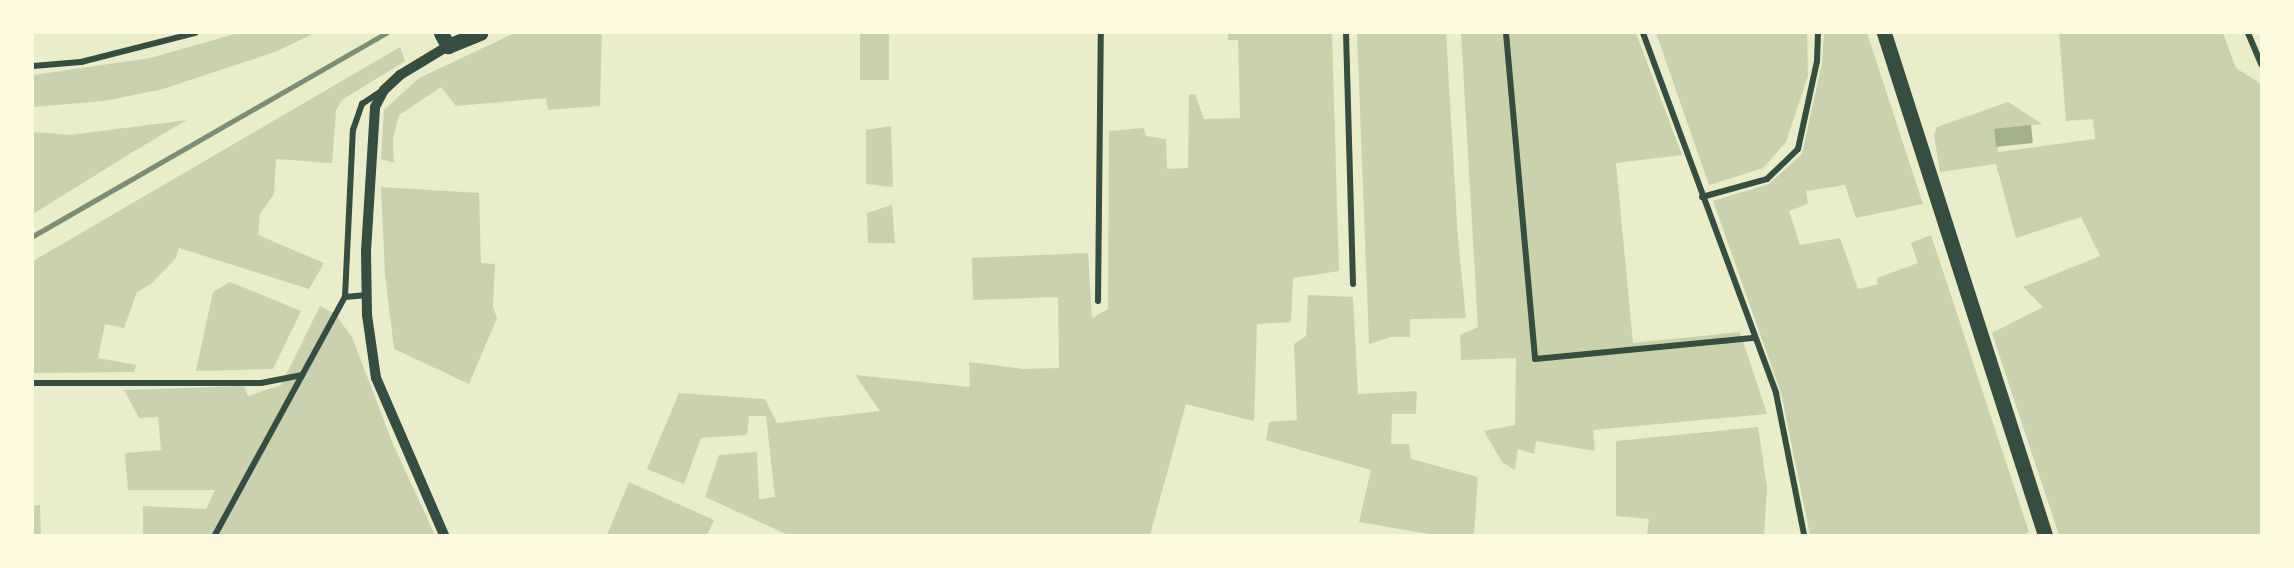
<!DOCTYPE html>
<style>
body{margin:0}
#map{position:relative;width:2294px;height:568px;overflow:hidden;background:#e9edc9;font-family:"Space Grotesk",sans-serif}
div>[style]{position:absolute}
.green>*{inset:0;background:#cad2ad;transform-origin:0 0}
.water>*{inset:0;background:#a3b18a;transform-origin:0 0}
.minor>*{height:6px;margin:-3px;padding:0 3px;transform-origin:3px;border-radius:3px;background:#344e41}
.tertiary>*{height:10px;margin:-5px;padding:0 5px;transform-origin:5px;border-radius:5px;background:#344e41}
.primary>*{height:15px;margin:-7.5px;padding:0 7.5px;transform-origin:7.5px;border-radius:7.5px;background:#344e41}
.rail>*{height:4.5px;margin:-2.25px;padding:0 2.25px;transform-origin:2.25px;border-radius:2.25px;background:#7c8e77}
span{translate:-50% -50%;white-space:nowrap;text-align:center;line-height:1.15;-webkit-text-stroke:5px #fefae0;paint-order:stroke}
.frame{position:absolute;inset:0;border:34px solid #fefae0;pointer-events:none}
</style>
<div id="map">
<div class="green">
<i style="clip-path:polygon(238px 33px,315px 33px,275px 52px,163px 89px,104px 101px,33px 107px,33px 75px,150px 58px)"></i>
<i style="clip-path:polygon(515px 33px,602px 33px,600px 106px,548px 110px,546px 98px,456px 106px,441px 87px,399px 115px,393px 139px,394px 163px,381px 159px,384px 110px,419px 78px)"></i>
<i style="left:860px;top:33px;width:29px;height:47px"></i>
<i style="clip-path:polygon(1228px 33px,1332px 33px,1339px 271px,1293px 278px,1291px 322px,1257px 324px,1254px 421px,1186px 404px,1150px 535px,788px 535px,705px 497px,719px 455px,757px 452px,759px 499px,775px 497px,766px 416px,749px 416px,747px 435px,701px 438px,684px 484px,647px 469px,679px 393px,765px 399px,777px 423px,880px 411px,855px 375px,970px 387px,969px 362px,1023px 369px,1059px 368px,1058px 297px,973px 300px,972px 258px,1088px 253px,1092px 318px,1108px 309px,1109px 131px,1144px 128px,1146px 136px,1166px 139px,1167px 169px,1188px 168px,1189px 95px,1195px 94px,1204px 119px,1240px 118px,1238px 40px,1228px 40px)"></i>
<i style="clip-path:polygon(1357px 33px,1446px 33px,1458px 239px,1466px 318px,1410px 319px,1410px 337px,1391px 337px,1369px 344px)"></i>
<i style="clip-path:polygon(1461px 33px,1636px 33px,1682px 155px,1616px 163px,1633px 343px,1740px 332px,1767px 414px,1593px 430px,1595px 451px,1536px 441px,1534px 454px,1518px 449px,1515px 470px,1502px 462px,1484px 431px,1515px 425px,1516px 358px,1461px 360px,1460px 335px,1478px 327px)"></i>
<i style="clip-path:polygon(1656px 33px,1807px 33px,1808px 76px,1786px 142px,1763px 168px,1709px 185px)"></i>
<i style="clip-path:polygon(1824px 33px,1867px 33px,1923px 204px,1856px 218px,1845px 185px,1806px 191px,1808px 204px,1789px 211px,1800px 245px,1840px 238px,1858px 289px,1878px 284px,1877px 278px,1918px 263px,1911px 243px,1931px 235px,2029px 532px,2024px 535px,1810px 535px,1781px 393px,1713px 201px,1769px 184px,1802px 154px,1822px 63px)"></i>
<i style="clip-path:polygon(2059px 33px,2223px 33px,2236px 68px,2261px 84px,2261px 535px,2059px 535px,1992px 333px,2043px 307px,2023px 287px,2100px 256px,2081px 217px,2016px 238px,1996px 164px,1940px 172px,1934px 135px,1937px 127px,2008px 102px,2042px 124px,1995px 129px,1998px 152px,2095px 139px,2093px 119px,2066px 121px)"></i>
<i style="clip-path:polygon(400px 47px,405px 61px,342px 100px,336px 110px,332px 163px,276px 159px,274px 194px,260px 214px,258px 235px,324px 263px,309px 289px,179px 248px,176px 258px,151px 284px,137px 292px,124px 328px,105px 324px,98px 358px,136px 365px,134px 372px,33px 373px,33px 261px)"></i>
<i style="clip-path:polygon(187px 120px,136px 150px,33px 214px,33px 132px,70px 135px)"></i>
<i style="clip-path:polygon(891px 126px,893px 187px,866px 184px,866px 130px)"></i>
<i style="clip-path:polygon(381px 187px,479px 193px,481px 263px,495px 264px,493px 307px,497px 318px,469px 384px,394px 349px,385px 274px)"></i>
<i style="clip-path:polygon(892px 205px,895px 243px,868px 243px,867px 213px)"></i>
<i style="clip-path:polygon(230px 282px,301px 311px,273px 369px,196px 371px,213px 292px)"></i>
<i style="clip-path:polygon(1308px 295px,1353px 297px,1358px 394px,1417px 391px,1416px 414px,1392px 414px,1391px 444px,1409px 444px,1411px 459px,1478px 477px,1474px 535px,1435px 535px,1359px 522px,1371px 470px,1266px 440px,1269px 422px,1297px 420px,1294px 344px,1306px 336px)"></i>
<i style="clip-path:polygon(320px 306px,335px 314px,352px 337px,393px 444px,435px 535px,33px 535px,33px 506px,40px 505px,41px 535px,143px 535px,143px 506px,206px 509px,215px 490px,128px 490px,125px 453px,161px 450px,158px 417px,139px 418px,124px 390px,244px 386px,248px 396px,281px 385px)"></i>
<i style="clip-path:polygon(1758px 427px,1767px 487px,1764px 535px,1647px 535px,1649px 519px,1616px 516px,1616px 441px)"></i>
<i style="clip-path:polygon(629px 482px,714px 520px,707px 535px,607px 535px)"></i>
</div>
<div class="water">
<i style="left:2031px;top:125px;width:18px;height:37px;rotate:84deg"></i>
</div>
<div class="minor">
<i style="left:1346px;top:33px;width:251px;rotate:88.4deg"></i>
<i style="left:1506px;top:33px;width:327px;rotate:84.9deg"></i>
<i style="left:1535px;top:359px;width:221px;rotate:-5.5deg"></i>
<i style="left:1643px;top:33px;width:384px;rotate:69.7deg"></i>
<i style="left:1776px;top:393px;width:145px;rotate:78.8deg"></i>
<i style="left:2248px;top:33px;width:34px;rotate:67deg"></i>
<i style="left:33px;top:66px;width:48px;rotate:-4.8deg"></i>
<i style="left:81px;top:62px;width:118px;rotate:-14.3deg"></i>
<i style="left:1702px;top:197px;width:67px;rotate:-15.5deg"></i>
<i style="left:1767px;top:179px;width:43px;rotate:-44.1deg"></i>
<i style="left:1798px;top:149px;width:90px;rotate:-77.8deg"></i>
<i style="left:1817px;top:61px;width:28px;rotate:-88deg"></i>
<i style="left:345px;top:297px;width:167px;rotate:-87.3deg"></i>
<i style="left:353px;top:130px;width:28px;rotate:-71deg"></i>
<i style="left:362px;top:104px;width:23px;rotate:-34deg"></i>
<i style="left:1098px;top:301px;width:268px;rotate:-89.4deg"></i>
<i style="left:33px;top:383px;width:228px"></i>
<i style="left:261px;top:383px;width:42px;rotate:-11deg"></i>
<i style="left:215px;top:535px;width:271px;rotate:-61.4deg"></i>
<i style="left:345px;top:297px;width:22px;rotate:-5deg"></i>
</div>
<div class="tertiary">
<i style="left:444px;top:535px;width:171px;rotate:-113.4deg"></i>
<i style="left:376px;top:378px;width:64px;rotate:-98.1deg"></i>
<i style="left:367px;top:315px;width:64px;rotate:-90.9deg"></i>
<i style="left:366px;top:251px;width:144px;rotate:-86.4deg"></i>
<i style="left:375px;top:107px;width:19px;rotate:-62deg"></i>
<i style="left:384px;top:90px;width:22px;rotate:-43deg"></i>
<i style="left:400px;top:75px;width:56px;rotate:-31.1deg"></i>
</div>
<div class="primary">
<i style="left:441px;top:33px;width:15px;rotate:62deg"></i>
<i style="left:448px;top:46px;width:35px;rotate:-22deg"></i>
<i style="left:1884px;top:33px;width:527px;rotate:72.22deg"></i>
</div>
<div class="rail">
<i style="left:33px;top:236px;width:407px;rotate:-29.9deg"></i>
</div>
<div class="frame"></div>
</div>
